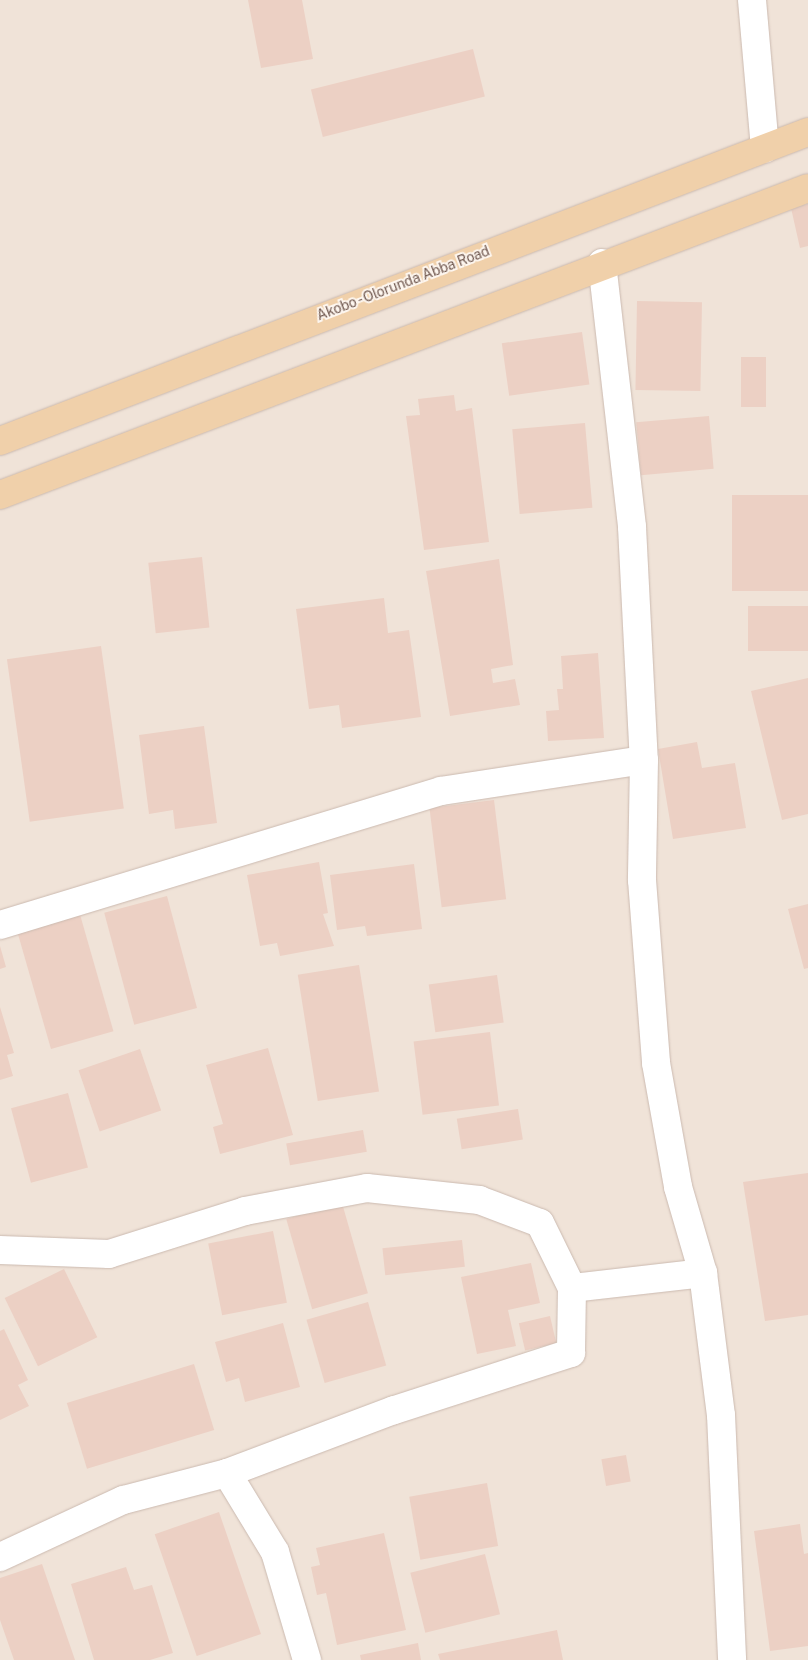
<!DOCTYPE html>
<style>
body{margin:0}
#map{position:relative;width:808px;height:1660px;overflow:hidden;background:#faf2e9;font-family:"Public Sans",sans-serif}
div>[style]{position:absolute}
.residential>*{inset:0;background:#f0e3d8;transform-origin:0 0}
.building>*{inset:0;background:#ecd0c4;transform-origin:0 0}
.roads{filter:drop-shadow(0 0 1px #cbbab0) drop-shadow(0 0 1px #cbbab0)}
.minor>*{height:28px;margin:-14px;padding:0 14px;transform-origin:14px;border-radius:14px;background:#fff}
.major>*{height:28px;margin:-14px;padding:0 14px;transform-origin:14px;border-radius:14px;background:#f0d0aa}
span{translate:-50% -50%;white-space:nowrap;text-align:center;line-height:1.15;-webkit-text-stroke:4px #fdf6ef;paint-order:stroke}
.street-label{font-size:14px;color:#715950}
</style>
<div id="map">
<div class="residential">
<i style="left:0;top:0;width:808px;height:1660px"></i>
</div>
<div class="building">
<i style="clip-path:polygon(248px 0,302px 0,313px 59px,261px 68px)"></i>
<i style="left:473px;top:49px;width:49px;height:167px;rotate:76deg"></i>
<i style="clip-path:polygon(808px 204px,808px 246px,800px 248px,791px 208px)"></i>
<i style="left:637px;top:301px;width:65px;height:89px;rotate:1deg"></i>
<i style="left:582px;top:332px;width:53px;height:81px;rotate:82deg"></i>
<i style="left:741px;top:357px;width:25px;height:50px"></i>
<i style="clip-path:polygon(454px 395px,456px 411px,472px 408px,489px 542px,424px 550px,406px 416px,420px 415px,418px 399px)"></i>
<i style="left:709px;top:416px;width:53px;height:73px;rotate:85deg"></i>
<i style="left:585px;top:423px;width:85px;height:73px;rotate:85deg"></i>
<i style="left:808px;top:495px;width:96px;height:76px;rotate:90deg"></i>
<i style="left:202px;top:557px;width:71px;height:54px;rotate:84deg"></i>
<i style="clip-path:polygon(499px 559px,513px 665px,491px 669px,493px 683px,515px 679px,520px 705px,450px 716px,426px 571px)"></i>
<i style="clip-path:polygon(384px 598px,388px 633px,409px 630px,421px 717px,342px 728px,339px 705px,309px 709px,296px 609px)"></i>
<i style="left:808px;top:606px;width:45px;height:60px;rotate:90deg"></i>
<i style="left:101px;top:646px;width:164px;height:95px;rotate:82deg"></i>
<i style="clip-path:polygon(598px 653px,604px 738px,548px 741px,546px 711px,559px 710px,557px 689px,563px 689px,561px 656px)"></i>
<i style="clip-path:polygon(808px 678px,808px 814px,782px 820px,751px 691px)"></i>
<i style="clip-path:polygon(204px 726px,217px 823px,175px 829px,173px 810px,149px 814px,139px 735px)"></i>
<i style="clip-path:polygon(697px 742px,702px 768px,735px 763px,746px 828px,673px 839px,658px 749px)"></i>
<i style="left:494px;top:800px;width:100px;height:65px;rotate:83deg"></i>
<i style="clip-path:polygon(319px 862px,328px 913px,323px 914px,334px 946px,280px 956px,277px 943px,260px 946px,247px 875px)"></i>
<i style="clip-path:polygon(414px 864px,422px 929px,367px 936px,365px 926px,337px 930px,330px 875px)"></i>
<i style="left:167px;top:896px;width:116px;height:65px;rotate:75deg"></i>
<i style="clip-path:polygon(808px 904px,808px 968px,804px 969px,788px 909px)"></i>
<i style="left:79px;top:911px;width:125px;height:65px;rotate:74deg"></i>
<i style="clip-path:polygon(0 946px,6px 967px,0 969px)"></i>
<i style="left:359px;top:965px;width:128px;height:62px;rotate:81deg"></i>
<i style="left:497px;top:975px;width:48px;height:69px;rotate:82deg"></i>
<i style="clip-path:polygon(0 1007px,14px 1053px,7px 1055px,13px 1076px,0 1080px)"></i>
<i style="left:490px;top:1032px;width:74px;height:77px;rotate:83deg"></i>
<i style="clip-path:polygon(268px 1048px,293px 1135px,220px 1154px,213px 1127px,223px 1124px,206px 1065px)"></i>
<i style="left:140px;top:1049px;width:65px;height:65px;rotate:71deg"></i>
<i style="left:68px;top:1093px;width:77px;height:59px;rotate:75deg"></i>
<i style="left:518px;top:1109px;width:31px;height:62px;rotate:81deg"></i>
<i style="left:363px;top:1130px;width:22px;height:78px;rotate:80deg"></i>
<i style="clip-path:polygon(808px 1173px,808px 1315px,765px 1321px,743px 1182px)"></i>
<i style="left:342px;top:1203px;width:94px;height:58px;rotate:74deg"></i>
<i style="left:273px;top:1231px;width:73px;height:66px;rotate:79deg"></i>
<i style="left:462px;top:1240px;width:27px;height:80px;rotate:84deg"></i>
<i style="clip-path:polygon(531px 1263px,540px 1303px,508px 1310px,516px 1346px,477px 1354px,461px 1277px)"></i>
<i style="left:64px;top:1269px;width:76px;height:66px;rotate:64deg"></i>
<i style="left:368px;top:1302px;width:66px;height:64px;rotate:74deg"></i>
<i style="left:550px;top:1316px;width:28px;height:32px;rotate:77deg"></i>
<i style="clip-path:polygon(283px 1323px,300px 1387px,245px 1402px,239px 1378px,226px 1382px,215px 1342px)"></i>
<i style="clip-path:polygon(4px 1329px,28px 1380px,18px 1385px,29px 1406px,0 1420px,0 1331px)"></i>
<i style="left:194px;top:1364px;width:69px;height:133px;rotate:73deg"></i>
<i style="left:626px;top:1455px;width:27px;height:25px;rotate:80deg"></i>
<i style="left:487px;top:1483px;width:64px;height:79px;rotate:80deg"></i>
<i style="left:219px;top:1512px;width:129px;height:68px;rotate:71deg"></i>
<i style="clip-path:polygon(800px 1524px,804px 1554px,808px 1553px,808px 1646px,770px 1651px,754px 1531px)"></i>
<i style="clip-path:polygon(384px 1533px,406px 1630px,337px 1645px,326px 1593px,317px 1595px,311px 1567px,320px 1565px,316px 1548px)"></i>
<i style="left:485px;top:1554px;width:62px;height:77px;rotate:76deg"></i>
<i style="clip-path:polygon(42px 1564px,75px 1660px,14px 1660px,0 1620px,0 1578px)"></i>
<i style="clip-path:polygon(126px 1567px,134px 1590px,152px 1585px,173px 1653px,150px 1660px,94px 1660px,71px 1584px)"></i>
<i style="clip-path:polygon(557px 1630px,563px 1660px,440px 1660px,438px 1654px)"></i>
<i style="clip-path:polygon(418px 1643px,421px 1660px,361px 1660px,360px 1655px)"></i>
</div>
<div class="roads">
<div class="minor">
<i style="left:752px;top:0;width:149px;rotate:85deg"></i>
<i style="left:602px;top:263px;width:266px;rotate:83.5deg"></i>
<i style="left:632px;top:527px;width:233px;rotate:87.1deg"></i>
<i style="left:644px;top:760px;width:120px;rotate:91deg"></i>
<i style="left:642px;top:880px;width:184px;rotate:85.6deg"></i>
<i style="left:656px;top:1063px;width:126px;rotate:79.9deg"></i>
<i style="left:678px;top:1187px;width:90px;rotate:73.8deg"></i>
<i style="left:703px;top:1273px;width:143px;rotate:82.8deg"></i>
<i style="left:721px;top:1415px;width:245px;rotate:87.4deg"></i>
<i style="left:0;top:925px;width:461px;rotate:-16.9deg"></i>
<i style="left:441px;top:791px;width:205px;rotate:-8.7deg"></i>
<i style="left:0;top:1250px;width:109px;rotate:2.1deg"></i>
<i style="left:109px;top:1254px;width:143px;rotate:-17.5deg"></i>
<i style="left:245px;top:1211px;width:124px;rotate:-10.7deg"></i>
<i style="left:367px;top:1188px;width:113px;rotate:6.1deg"></i>
<i style="left:479px;top:1200px;width:65px;rotate:20.7deg"></i>
<i style="left:540px;top:1223px;width:72px;rotate:63.8deg"></i>
<i style="left:572px;top:1288px;width:65px;rotate:90.9deg"></i>
<i style="left:571px;top:1353px;width:186px;rotate:162.1deg"></i>
<i style="left:394px;top:1410px;width:178px;rotate:159.3deg"></i>
<i style="left:227px;top:1473px;width:107px;rotate:165.4deg"></i>
<i style="left:123px;top:1500px;width:136px;rotate:155.1deg"></i>
<i style="left:572px;top:1288px;width:132px;rotate:-6.5deg"></i>
<i style="left:227px;top:1473px;width:92px;rotate:58.7deg"></i>
<i style="left:275px;top:1552px;width:113px;rotate:73.5deg"></i>
</div>
<div class="major">
<i style="left:0;top:441px;width:865px;rotate:-20.93deg"></i>
<i style="left:0;top:495px;width:864px;rotate:-20.8deg"></i>
</div>
</div>
<div class="street-label">
<span style="left:403px;top:283px;rotate:-21deg">Akobo - Olorunda Abba Road</span>
</div>
</div>
